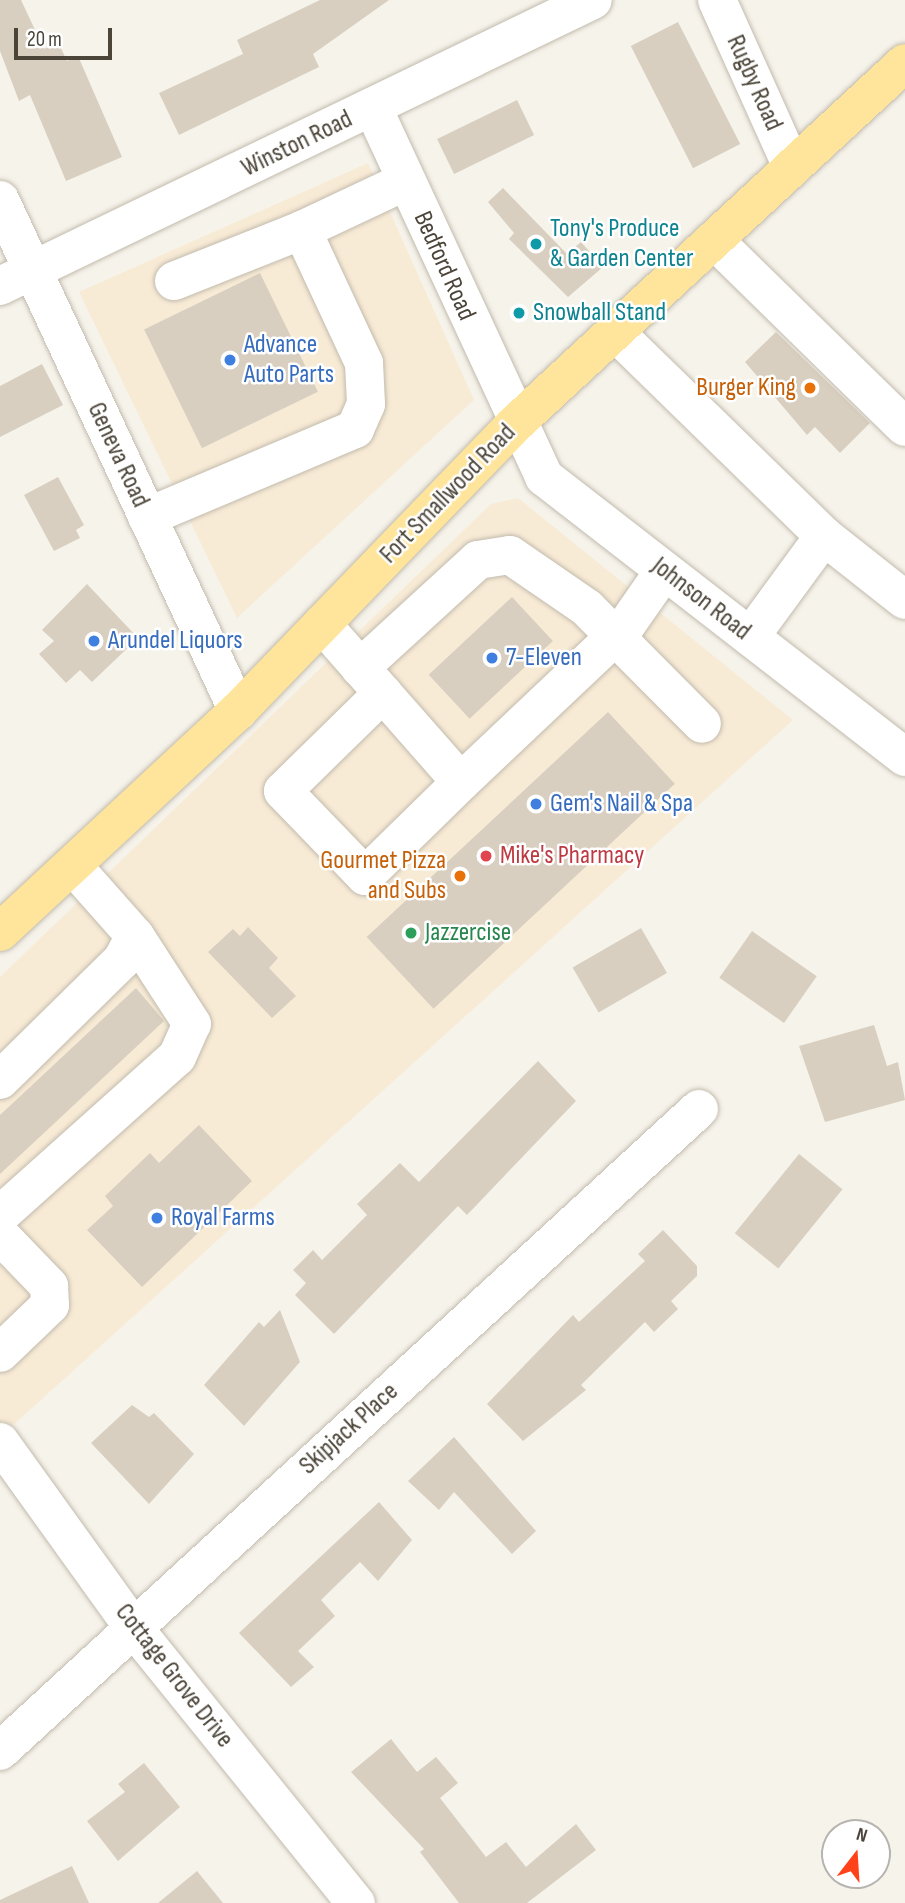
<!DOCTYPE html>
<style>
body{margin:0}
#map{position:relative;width:905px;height:1903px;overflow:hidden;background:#f6f3eb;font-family:"Sofia Sans Condensed",sans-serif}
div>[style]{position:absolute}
.commercial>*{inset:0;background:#f8ebd6}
.building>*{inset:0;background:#d8cfc0;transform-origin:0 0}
.roads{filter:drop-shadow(0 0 2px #c2bbad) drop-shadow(0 0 2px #c2bbad)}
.minor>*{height:38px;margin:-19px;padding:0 19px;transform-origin:19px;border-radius:19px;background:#fff}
.major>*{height:38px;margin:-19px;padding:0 19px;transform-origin:19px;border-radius:19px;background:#ffe59b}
.dots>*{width:19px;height:19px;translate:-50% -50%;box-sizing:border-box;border:4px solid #fff;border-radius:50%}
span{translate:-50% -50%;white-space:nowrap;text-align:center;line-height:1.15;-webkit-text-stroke:5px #fff;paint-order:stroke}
.street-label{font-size:26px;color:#4b4438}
.culture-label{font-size:26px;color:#0d838f}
.left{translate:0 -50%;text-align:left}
.shop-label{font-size:26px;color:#366cbe}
.food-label{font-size:26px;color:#c56008}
.right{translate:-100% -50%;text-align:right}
.health-label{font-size:26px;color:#be3a42}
.leisure-label{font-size:26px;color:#27864d}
.north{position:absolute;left:821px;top:1819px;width:70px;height:70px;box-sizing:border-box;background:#fff;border:2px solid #b7b4af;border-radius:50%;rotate:17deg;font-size:19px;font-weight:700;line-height:28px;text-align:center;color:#4b4438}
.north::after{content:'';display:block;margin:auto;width:24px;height:32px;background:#ff4219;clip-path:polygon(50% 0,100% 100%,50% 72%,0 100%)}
.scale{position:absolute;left:14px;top:28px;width:98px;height:32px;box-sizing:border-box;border:4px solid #4b4438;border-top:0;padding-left:9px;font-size:21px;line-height:24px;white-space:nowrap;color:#4b4438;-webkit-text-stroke:5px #fff;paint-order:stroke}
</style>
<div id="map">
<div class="commercial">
<i style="clip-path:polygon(368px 163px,474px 400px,237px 618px,79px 292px)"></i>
<i style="clip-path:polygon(518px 498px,793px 720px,0 1437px,0 977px,491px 504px)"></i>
</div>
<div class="building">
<i style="clip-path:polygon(0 0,21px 0,44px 49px,58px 42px,67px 61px,78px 56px,122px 157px,66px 181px,30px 95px,19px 101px,0 51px)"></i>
<i style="clip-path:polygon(320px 0,389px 0,313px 54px,319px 67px,179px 135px,159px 93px,243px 54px,237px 40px)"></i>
<i style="left:678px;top:22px;width:137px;height:53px;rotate:63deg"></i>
<i style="left:517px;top:100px;width:39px;height:89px;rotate:64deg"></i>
<i style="clip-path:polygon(503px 188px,567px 254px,581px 242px,603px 267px,568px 297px,509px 239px,514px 233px,488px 202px)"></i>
<i style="left:260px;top:273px;width:132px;height:129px;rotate:64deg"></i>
<i style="clip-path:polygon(776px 332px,870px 423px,840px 453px,815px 427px,807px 435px,745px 362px)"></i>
<i style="clip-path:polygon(42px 364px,63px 405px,0 437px,0 386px)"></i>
<i style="clip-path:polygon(58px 477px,84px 525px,76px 530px,80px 538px,54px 551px,24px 495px)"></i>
<i style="clip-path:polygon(87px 584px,138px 638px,92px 682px,80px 670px,66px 683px,39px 654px,54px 641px,42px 630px)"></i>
<i style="left:512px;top:597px;width:60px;height:114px;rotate:47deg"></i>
<i style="left:608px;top:712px;width:98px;height:330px;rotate:47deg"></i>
<i style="clip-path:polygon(248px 927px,278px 958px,269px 968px,296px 996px,272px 1018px,208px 952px,233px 929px,240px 936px)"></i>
<i style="left:641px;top:928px;width:52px;height:79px;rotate:60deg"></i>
<i style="left:752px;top:931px;width:79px;height:57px;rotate:35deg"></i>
<i style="clip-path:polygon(136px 988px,164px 1021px,0 1174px,0 1115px)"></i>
<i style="clip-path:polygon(874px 1025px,887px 1066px,898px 1062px,905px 1100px,825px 1122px,799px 1046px)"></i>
<i style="clip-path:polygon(538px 1061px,576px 1101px,467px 1215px,458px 1206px,334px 1334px,295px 1295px,306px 1283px,293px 1270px,313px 1250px,322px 1260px,367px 1215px,357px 1204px,400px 1163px,419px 1182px)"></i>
<i style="clip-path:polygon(199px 1125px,252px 1181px,142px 1287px,87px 1230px,113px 1206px,105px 1196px,150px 1153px,159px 1163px)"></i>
<i style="left:799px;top:1154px;width:56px;height:102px;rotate:39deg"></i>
<i style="clip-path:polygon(663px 1230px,697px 1266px,697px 1276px,671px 1301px,678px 1309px,654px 1332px,645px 1322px,581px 1385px,586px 1390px,523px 1441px,487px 1404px,573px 1315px,579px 1322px,645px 1261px,638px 1254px)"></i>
<i style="clip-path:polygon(280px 1310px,300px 1362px,244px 1426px,204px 1385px,259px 1322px,264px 1327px)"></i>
<i style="clip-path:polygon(132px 1405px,149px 1417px,154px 1413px,194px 1454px,149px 1504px,91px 1443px)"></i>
<i style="clip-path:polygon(454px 1437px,536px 1531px,512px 1554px,454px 1492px,439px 1510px,408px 1481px)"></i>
<i style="clip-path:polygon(379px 1502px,412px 1540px,378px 1581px,360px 1562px,321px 1600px,335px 1616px,298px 1651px,314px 1667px,291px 1687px,239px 1633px)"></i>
<i style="clip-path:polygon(391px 1739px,417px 1772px,436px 1757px,458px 1783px,440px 1798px,486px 1857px,506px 1842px,526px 1867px,576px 1824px,596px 1850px,527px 1903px,459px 1903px,420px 1852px,424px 1849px,351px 1772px)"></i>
<i style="clip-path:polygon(144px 1763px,180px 1807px,118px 1861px,87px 1821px,125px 1792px,118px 1784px)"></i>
<i style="clip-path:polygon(72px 1866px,89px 1903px,0 1903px,0 1900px)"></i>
<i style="clip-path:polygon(197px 1871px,223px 1903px,158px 1903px)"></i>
</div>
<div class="roads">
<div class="minor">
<i style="left:717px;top:0;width:183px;rotate:65.8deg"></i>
<i style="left:373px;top:108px;width:407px;rotate:65.1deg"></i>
<i style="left:544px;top:477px;width:457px;rotate:37.8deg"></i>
<i style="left:0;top:200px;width:564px;rotate:65.03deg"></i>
<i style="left:714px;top:240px;width:267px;rotate:44.4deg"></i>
<i style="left:174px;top:281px;width:138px;rotate:-21.7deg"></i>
<i style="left:0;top:286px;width:658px;rotate:-25.75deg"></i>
<i style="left:615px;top:332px;width:292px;rotate:44.3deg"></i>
<i style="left:824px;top:536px;width:125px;rotate:126.2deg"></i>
<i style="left:147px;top:517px;width:226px;rotate:-22.9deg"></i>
<i style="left:355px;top:429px;width:27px;rotate:-66deg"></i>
<i style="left:366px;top:404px;width:41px;rotate:-92.8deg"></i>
<i style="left:364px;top:363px;width:147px;rotate:-115deg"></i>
<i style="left:302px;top:230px;width:115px;rotate:-25.2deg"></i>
<i style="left:824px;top:536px;width:103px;rotate:38.3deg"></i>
<i style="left:322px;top:624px;width:210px;rotate:48.7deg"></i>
<i style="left:461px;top:782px;width:226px;rotate:-43.4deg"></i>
<i style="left:625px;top:627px;width:68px;rotate:-55.1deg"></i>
<i style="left:360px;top:668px;width:160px;rotate:-42.5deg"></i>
<i style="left:478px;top:560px;width:32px;rotate:-9deg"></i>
<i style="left:510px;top:555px;width:93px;rotate:34.5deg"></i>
<i style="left:587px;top:608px;width:163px;rotate:45.2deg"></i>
<i style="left:383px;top:693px;width:140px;rotate:135.6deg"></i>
<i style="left:283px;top:791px;width:118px;rotate:46deg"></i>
<i style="left:365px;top:876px;width:134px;rotate:-44.4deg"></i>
<i style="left:0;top:1080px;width:171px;rotate:-44.5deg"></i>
<i style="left:122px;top:960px;width:27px;rotate:-62deg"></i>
<i style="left:135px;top:936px;width:92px;rotate:-131.5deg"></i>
<i style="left:0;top:1215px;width:237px;rotate:-41.8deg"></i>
<i style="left:177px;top:1057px;width:36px;rotate:-66deg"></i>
<i style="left:192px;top:1024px;width:105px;rotate:-122.9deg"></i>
<i style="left:0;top:1235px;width:71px;rotate:46.1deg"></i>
<i style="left:49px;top:1286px;width:19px;rotate:87deg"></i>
<i style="left:50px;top:1305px;width:69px;rotate:136.2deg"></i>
<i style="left:0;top:1442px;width:228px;rotate:54.3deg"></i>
<i style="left:133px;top:1627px;width:355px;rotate:51.1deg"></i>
<i style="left:0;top:1751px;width:949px;rotate:-42.57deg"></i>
</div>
<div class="major">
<i style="left:0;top:932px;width:325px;rotate:-42.9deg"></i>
<i style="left:238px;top:711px;width:399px;rotate:-46deg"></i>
<i style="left:515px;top:424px;width:531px;rotate:-42.79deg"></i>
</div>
</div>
<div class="dots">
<i style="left:536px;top:244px;background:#0f9aa8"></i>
<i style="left:519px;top:313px;background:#0f9aa8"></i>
<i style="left:230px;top:360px;background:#3f7fe0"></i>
<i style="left:810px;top:388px;background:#e8710a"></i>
<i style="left:94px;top:641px;background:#3f7fe0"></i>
<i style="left:492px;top:658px;background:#3f7fe0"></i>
<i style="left:536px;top:804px;background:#3f7fe0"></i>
<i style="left:486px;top:856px;background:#e0444e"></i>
<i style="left:460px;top:876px;background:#e8710a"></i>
<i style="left:411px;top:933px;background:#2e9e5b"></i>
<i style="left:157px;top:1218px;background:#3f7fe0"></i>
</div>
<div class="street-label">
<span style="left:754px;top:83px;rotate:66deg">Rugby Road</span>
<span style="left:297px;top:144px;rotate:-26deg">Winston Road</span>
<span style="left:444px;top:266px;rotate:66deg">Bedford Road</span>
<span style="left:118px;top:455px;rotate:65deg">Geneva Road</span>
<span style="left:448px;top:494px;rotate:-46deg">Fort Smallwood Road</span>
<span style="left:701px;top:599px;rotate:38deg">Johnson Road</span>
<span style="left:349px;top:1429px;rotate:-42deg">Skipjack Place</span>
<span style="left:174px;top:1676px;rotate:52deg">Cottage Grove Drive</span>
</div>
<div class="culture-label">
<span class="left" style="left:550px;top:244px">Tony's Produce<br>&amp; Garden Center</span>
<span class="left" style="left:533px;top:313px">Snowball Stand</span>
</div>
<div class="shop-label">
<span class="left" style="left:244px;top:360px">Advance<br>Auto Parts</span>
<span class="left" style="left:108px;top:641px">Arundel Liquors</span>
<span class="left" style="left:506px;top:658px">7-Eleven</span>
<span class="left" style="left:550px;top:804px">Gem's Nail &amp; Spa</span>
<span class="left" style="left:171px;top:1218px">Royal Farms</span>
</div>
<div class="food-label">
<span class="right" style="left:796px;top:388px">Burger King</span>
<span class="right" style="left:446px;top:876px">Gourmet Pizza<br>and Subs</span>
</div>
<div class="health-label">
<span class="left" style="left:500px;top:856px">Mike's Pharmacy</span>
</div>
<div class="leisure-label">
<span class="left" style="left:425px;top:933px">Jazzercise</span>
</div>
<div class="north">N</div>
<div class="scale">20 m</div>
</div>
